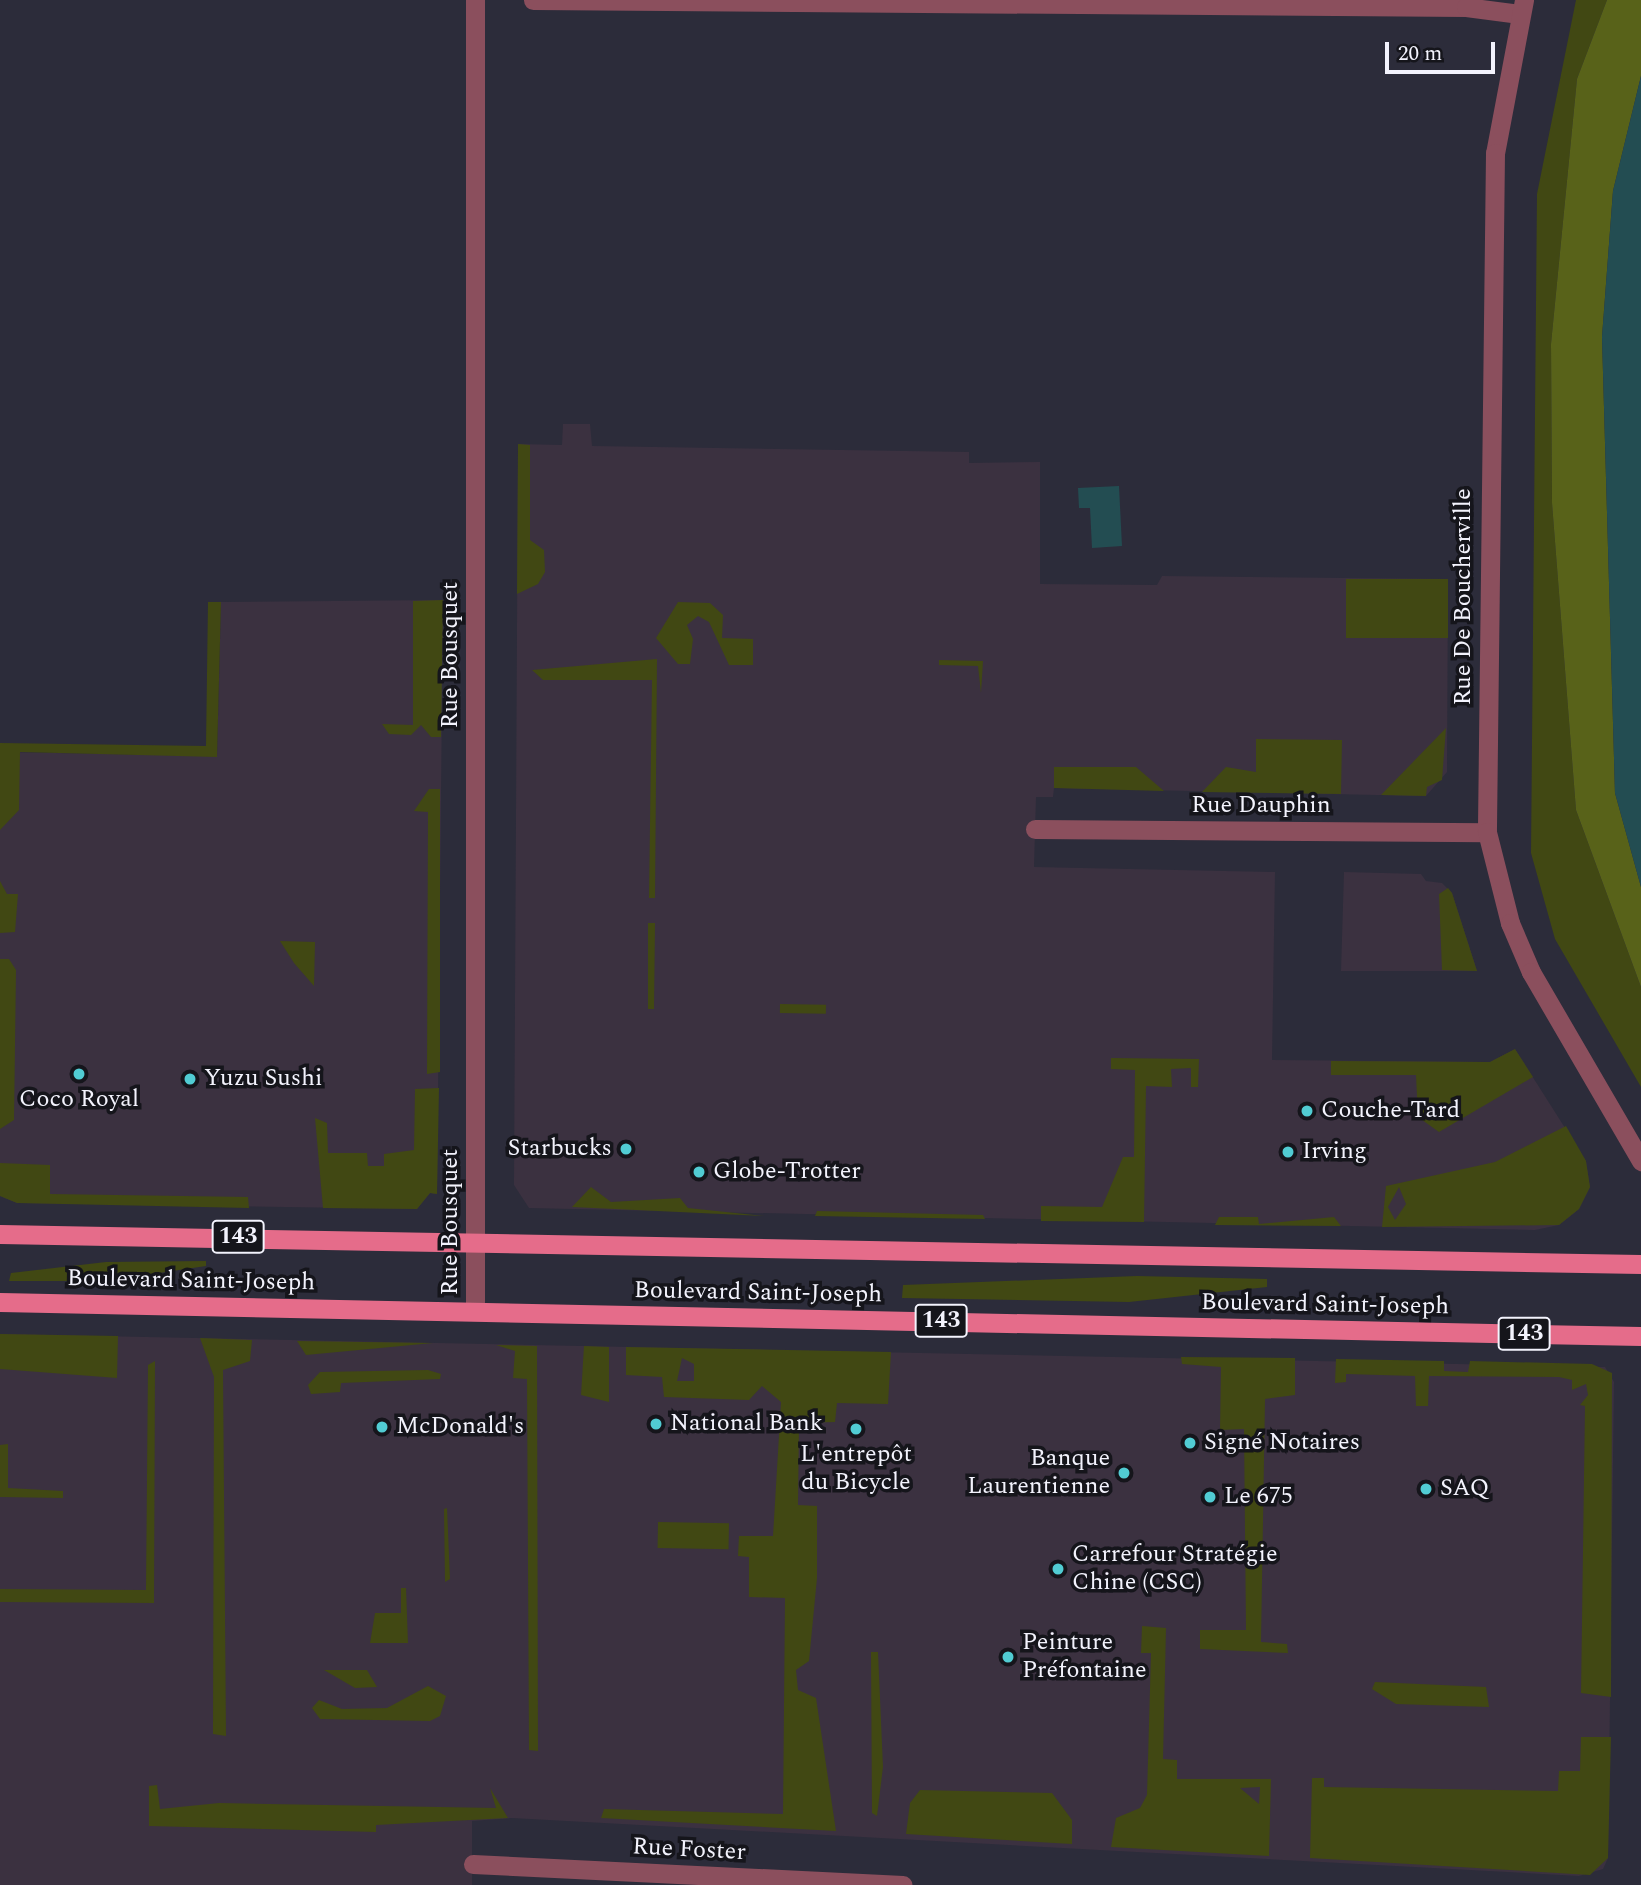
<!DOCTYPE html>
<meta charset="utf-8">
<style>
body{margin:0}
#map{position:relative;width:1641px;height:1885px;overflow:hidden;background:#2c2c3a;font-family:Spectral,serif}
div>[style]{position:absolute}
.commercial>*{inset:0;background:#3b3140}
.green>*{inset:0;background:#414813;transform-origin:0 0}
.forest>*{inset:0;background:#586219}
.water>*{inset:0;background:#234d52}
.minor>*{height:19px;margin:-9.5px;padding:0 9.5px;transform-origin:9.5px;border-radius:9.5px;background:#8b4f5d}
.tertiary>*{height:19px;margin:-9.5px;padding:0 9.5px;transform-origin:9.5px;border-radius:9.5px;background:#8b4f5d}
.primary>*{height:19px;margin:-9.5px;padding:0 9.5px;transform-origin:9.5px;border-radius:9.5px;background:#e56c8a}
.dots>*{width:19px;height:19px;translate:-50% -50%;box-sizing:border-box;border:4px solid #15151b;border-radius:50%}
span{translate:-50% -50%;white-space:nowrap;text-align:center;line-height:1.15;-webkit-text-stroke:7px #15151b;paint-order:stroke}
.shield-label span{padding:2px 5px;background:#15151b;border:2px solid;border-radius:5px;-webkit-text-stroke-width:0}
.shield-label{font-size:23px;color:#f3f3fd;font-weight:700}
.street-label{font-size:24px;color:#f3f3fd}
.poi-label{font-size:24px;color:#f3f3fd}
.left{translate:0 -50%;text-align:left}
.right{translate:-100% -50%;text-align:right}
.scale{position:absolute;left:1385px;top:42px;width:110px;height:32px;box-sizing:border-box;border:4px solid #f3f3fd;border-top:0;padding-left:9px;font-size:21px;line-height:24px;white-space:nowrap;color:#f3f3fd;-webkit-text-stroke:5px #15151b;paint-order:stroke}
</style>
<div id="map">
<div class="commercial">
<i style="clip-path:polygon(563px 424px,590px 424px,592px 446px,969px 452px,969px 463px,1040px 462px,1040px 584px,1157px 585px,1162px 576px,1448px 579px,1447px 772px,1426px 796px,1054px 788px,1053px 797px,1036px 797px,1034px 867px,1275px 872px,1272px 1060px,1490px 1062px,1515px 1049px,1586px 1161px,1590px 1187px,1579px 1209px,1559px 1225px,1535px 1230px,529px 1208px,514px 1185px,518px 444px,562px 445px)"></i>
<i style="clip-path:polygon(443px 600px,437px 1194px,430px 1193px,417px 1209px,17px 1203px,0 1196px,0 752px,217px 756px,221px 602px)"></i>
<i style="clip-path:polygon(1344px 872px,1421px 874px,1426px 881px,1442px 883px,1452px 893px,1477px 971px,1341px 971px)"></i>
<i style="clip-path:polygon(0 1334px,1605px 1367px,1614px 1382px,1608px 1858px,1603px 1869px,1579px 1876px,512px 1818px,472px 1821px,472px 1885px,0 1885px)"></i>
</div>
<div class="green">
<i style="clip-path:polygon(1576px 0,1607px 0,1577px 79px,1551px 344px,1552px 503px,1576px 810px,1641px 987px,1641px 1087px,1555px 939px,1531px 853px,1537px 194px)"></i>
<i style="clip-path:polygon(518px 444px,530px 445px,530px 540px,544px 550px,545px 572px,538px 584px,517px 594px)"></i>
<i style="left:1346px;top:579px;width:102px;height:59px"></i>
<i style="clip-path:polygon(443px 600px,441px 737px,431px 737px,421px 725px,411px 735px,389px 734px,382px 724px,413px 725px,413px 601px)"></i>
<i style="clip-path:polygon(208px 602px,221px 602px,217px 757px,20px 752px,19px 810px,0 830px,0 743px,206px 746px)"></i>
<i style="clip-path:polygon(678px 602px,710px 603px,723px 615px,722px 638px,753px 639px,753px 665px,729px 665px,709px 622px,698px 616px,687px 625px,693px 639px,690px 664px,678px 664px,656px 638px)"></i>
<i style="clip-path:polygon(657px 659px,655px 898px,649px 898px,652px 680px,543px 680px,532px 670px)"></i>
<i style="clip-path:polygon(939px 660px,983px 661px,981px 693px,978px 666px,939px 665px)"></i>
<i style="clip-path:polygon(1446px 728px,1442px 780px,1427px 787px,1426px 796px,1381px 795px)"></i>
<i style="clip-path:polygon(1256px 739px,1342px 740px,1341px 794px,1202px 792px,1226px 767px,1256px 772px)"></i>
<i style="clip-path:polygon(1054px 767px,1136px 767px,1164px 791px,1054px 788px)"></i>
<i style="clip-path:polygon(429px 789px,440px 789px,440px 1072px,427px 1074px,428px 812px,414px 811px)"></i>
<i style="clip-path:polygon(0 881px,7px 894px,18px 894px,15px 932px,0 933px)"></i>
<i style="clip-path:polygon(1448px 888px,1452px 893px,1477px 971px,1442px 970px,1439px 894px)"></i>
<i style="clip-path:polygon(648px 923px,655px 923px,654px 1009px,648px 1009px)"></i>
<i style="clip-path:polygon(280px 941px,315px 942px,314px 986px,294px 963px)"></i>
<i style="clip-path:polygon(0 959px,9px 959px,16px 970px,14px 1120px,0 1129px)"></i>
<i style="left:780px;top:1004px;width:46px;height:9px;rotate:1deg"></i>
<i style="clip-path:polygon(1515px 1049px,1533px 1077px,1439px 1132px,1418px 1117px,1416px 1075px,1331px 1075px,1331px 1061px,1490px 1062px)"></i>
<i style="clip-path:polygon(1111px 1058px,1199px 1059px,1198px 1087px,1191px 1087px,1191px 1068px,1171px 1069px,1172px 1087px,1146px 1086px,1144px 1222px,1041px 1221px,1041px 1206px,1102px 1207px,1123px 1157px,1134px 1157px,1135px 1070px,1111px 1069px)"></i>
<i style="clip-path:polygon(439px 1088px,437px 1194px,430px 1193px,417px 1209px,323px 1208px,315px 1118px,327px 1123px,328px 1153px,367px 1153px,368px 1166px,384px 1166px,384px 1154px,414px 1150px,415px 1089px)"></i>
<i style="clip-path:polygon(evenodd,1566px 1126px,1586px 1161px,1590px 1187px,1579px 1209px,1559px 1225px,1382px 1227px,1386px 1186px,1495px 1162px,1566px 1126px,1399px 1187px,1406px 1204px,1395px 1220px,1388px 1207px,1399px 1187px)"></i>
<i style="clip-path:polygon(0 1163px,50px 1165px,50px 1194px,248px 1197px,249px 1208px,17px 1203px,0 1196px)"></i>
<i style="clip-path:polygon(591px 1187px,611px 1202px,680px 1198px,688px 1208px,764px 1216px,572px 1207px)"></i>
<i style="clip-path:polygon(817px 1211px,983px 1215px,985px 1219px,815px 1216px)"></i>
<i style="clip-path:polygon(1219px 1217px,1258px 1217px,1259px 1224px,1334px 1217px,1341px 1226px,1215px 1225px)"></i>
<i style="clip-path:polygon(206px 1261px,206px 1266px,105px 1281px,9px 1281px,11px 1273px,106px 1262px)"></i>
<i style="clip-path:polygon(1137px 1276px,1267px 1279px,1267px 1287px,1129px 1302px,902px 1298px,903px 1285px)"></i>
<i style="clip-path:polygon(0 1334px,118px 1336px,117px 1378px,0 1369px)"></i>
<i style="clip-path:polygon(200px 1338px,252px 1340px,250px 1361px,223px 1370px,226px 1736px,213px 1734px,214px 1377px)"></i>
<i style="clip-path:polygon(297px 1341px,433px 1343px,306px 1355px)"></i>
<i style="clip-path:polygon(496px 1345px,537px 1346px,538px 1751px,529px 1750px,527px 1379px,513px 1378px,515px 1351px)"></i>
<i style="clip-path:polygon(584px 1346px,609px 1347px,609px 1402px,581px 1395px)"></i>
<i style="clip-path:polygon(evenodd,626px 1347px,891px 1352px,888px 1404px,837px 1403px,835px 1422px,799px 1423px,798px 1505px,817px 1506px,817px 1578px,809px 1661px,796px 1670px,798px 1690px,816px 1698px,836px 1831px,601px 1818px,604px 1809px,783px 1814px,785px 1598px,749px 1597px,749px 1557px,738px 1556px,739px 1536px,773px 1536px,781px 1402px,762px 1386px,749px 1400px,664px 1397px,662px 1377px,626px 1375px,626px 1347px,682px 1358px,694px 1364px,694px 1381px,677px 1381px,682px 1358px)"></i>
<i style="clip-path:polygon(1181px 1357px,1295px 1358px,1295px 1395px,1265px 1399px,1261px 1642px,1287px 1644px,1288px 1653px,1200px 1649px,1200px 1630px,1246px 1630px,1244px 1429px,1220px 1430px,1221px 1367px,1182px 1364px)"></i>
<i style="clip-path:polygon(1336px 1359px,1444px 1361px,1444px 1371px,1468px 1372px,1470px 1361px,1592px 1364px,1612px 1373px,1611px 1697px,1581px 1693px,1585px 1406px,1580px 1405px,1588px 1395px,1586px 1384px,1572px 1390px,1572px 1380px,1559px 1377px,1429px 1376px,1428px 1406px,1416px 1406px,1415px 1376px,1346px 1374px,1346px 1382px,1335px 1383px)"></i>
<i style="clip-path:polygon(155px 1361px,154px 1603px,0 1602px,0 1589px,146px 1590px,148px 1365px)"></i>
<i style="clip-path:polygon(428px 1370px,441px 1374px,440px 1379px,341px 1383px,340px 1392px,311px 1394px,308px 1385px,320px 1372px)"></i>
<i style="clip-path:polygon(8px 1444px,8px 1488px,63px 1491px,63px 1498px,0 1497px,0 1445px)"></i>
<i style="clip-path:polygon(447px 1508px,450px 1579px,445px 1582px,444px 1509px)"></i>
<i style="left:658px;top:1522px;width:71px;height:26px;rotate:1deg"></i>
<i style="clip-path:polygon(401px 1588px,406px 1588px,408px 1643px,370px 1643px,375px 1613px,401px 1613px)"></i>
<i style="clip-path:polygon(evenodd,1142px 1626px,1166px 1628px,1163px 1759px,1177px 1760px,1177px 1779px,1271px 1779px,1269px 1856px,1111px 1847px,1116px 1818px,1140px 1808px,1147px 1795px,1151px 1653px,1141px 1653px,1142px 1626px,1260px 1787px,1259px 1804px,1240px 1788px,1260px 1787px)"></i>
<i style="clip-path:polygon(871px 1652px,878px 1652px,883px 1767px,877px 1816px,872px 1813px)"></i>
<i style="clip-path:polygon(324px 1670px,367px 1670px,377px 1687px,355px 1688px)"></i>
<i style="clip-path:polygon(1375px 1682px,1486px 1687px,1489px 1707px,1396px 1704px,1372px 1689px)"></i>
<i style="clip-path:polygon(428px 1686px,446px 1696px,440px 1716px,430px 1721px,320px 1719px,312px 1708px,319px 1700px,342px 1709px,387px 1708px)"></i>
<i style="clip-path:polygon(1581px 1737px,1611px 1737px,1608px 1858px,1590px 1875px,1310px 1858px,1312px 1778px,1324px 1778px,1324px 1787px,1558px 1791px,1559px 1771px,1580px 1771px)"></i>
<i style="clip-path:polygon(157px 1785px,160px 1809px,219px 1803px,496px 1808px,490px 1788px,508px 1818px,376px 1825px,376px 1832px,149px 1826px,149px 1786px)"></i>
<i style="clip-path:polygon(920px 1790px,1052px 1793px,1072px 1820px,1072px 1844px,906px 1834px,910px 1803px)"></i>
</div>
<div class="forest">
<i style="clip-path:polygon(1607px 0,1641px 0,1641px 76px,1613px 191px,1602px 337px,1615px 793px,1641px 887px,1641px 987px,1576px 810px,1552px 503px,1551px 344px,1577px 79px)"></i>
</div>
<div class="water">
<i style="clip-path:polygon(1641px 76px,1641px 887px,1615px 793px,1602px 337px,1613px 191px)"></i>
<i style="clip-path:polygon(1119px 486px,1122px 546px,1092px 548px,1090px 508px,1079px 508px,1078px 488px)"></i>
</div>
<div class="minor">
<i style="left:475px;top:0;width:1311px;rotate:90deg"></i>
<i style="left:533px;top:0;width:933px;rotate:0.43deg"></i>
<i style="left:1466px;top:7px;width:54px;rotate:7.4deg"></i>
<i style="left:1035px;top:829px;width:452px;rotate:0.4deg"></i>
<i style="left:473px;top:1864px;width:430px;rotate:2.8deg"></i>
</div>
<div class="tertiary">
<i style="left:1524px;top:0;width:156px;rotate:100.7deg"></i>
<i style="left:1495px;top:153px;width:679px;rotate:90.68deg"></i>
<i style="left:1487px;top:832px;width:94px;rotate:75.8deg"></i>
<i style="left:1510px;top:923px;width:53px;rotate:66.8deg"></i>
<i style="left:1531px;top:972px;width:219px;rotate:59.8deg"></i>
</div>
<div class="primary">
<i style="left:0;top:1234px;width:1641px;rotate:1.05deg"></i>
<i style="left:0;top:1302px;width:1641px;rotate:1.19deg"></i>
</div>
<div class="dots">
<i style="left:79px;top:1074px;background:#51ccd3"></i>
<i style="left:190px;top:1079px;background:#51ccd3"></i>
<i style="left:1307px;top:1111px;background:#51ccd3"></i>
<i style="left:626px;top:1149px;background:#51ccd3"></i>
<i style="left:1288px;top:1152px;background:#51ccd3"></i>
<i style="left:699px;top:1172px;background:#51ccd3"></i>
<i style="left:656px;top:1424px;background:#51ccd3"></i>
<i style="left:382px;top:1427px;background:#51ccd3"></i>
<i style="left:856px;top:1429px;background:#51ccd3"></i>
<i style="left:1190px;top:1443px;background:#51ccd3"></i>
<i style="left:1124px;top:1473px;background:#51ccd3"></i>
<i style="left:1426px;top:1489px;background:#51ccd3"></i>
<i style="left:1210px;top:1497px;background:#51ccd3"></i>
<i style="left:1058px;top:1569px;background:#51ccd3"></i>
<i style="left:1008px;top:1657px;background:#51ccd3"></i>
</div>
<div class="shield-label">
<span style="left:238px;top:1237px">143</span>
<span style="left:941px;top:1321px">143</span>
<span style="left:1524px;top:1334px">143</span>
</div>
<div class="street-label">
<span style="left:1464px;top:597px;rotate:-90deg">Rue De Boucherville</span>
<span style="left:451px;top:655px;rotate:-90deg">Rue Bousquet</span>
<span style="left:1261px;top:806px">Rue Dauphin</span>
<span style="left:451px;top:1222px;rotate:-90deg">Rue Bousquet</span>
<span style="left:191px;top:1281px;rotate:1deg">Boulevard Saint-Joseph</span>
<span style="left:758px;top:1293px;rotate:1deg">Boulevard Saint-Joseph</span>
<span style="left:1325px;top:1305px;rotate:1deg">Boulevard Saint-Joseph</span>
<span style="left:689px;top:1850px;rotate:3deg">Rue Foster</span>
</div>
<div class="poi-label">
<span class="left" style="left:204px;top:1079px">Yuzu Sushi</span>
<span style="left:79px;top:1100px">Coco Royal</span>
<span class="left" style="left:1321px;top:1111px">Couche-Tard</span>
<span class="right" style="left:612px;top:1149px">Starbucks</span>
<span class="left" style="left:1302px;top:1152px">Irving</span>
<span class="left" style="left:713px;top:1172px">Globe-Trotter</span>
<span class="left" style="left:670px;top:1424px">National Bank</span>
<span class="left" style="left:396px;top:1427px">McDonald's</span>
<span class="left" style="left:1204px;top:1443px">Signé Notaires</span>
<span style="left:856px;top:1469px">L'entrepôt<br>du Bicycle</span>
<span class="right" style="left:1110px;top:1473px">Banque<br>Laurentienne</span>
<span class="left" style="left:1440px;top:1489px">SAQ</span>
<span class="left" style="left:1224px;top:1497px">Le 675</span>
<span class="left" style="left:1072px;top:1569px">Carrefour Stratégie<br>Chine (CSC)</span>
<span class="left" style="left:1022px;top:1657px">Peinture<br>Préfontaine</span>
</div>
<div class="scale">20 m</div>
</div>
